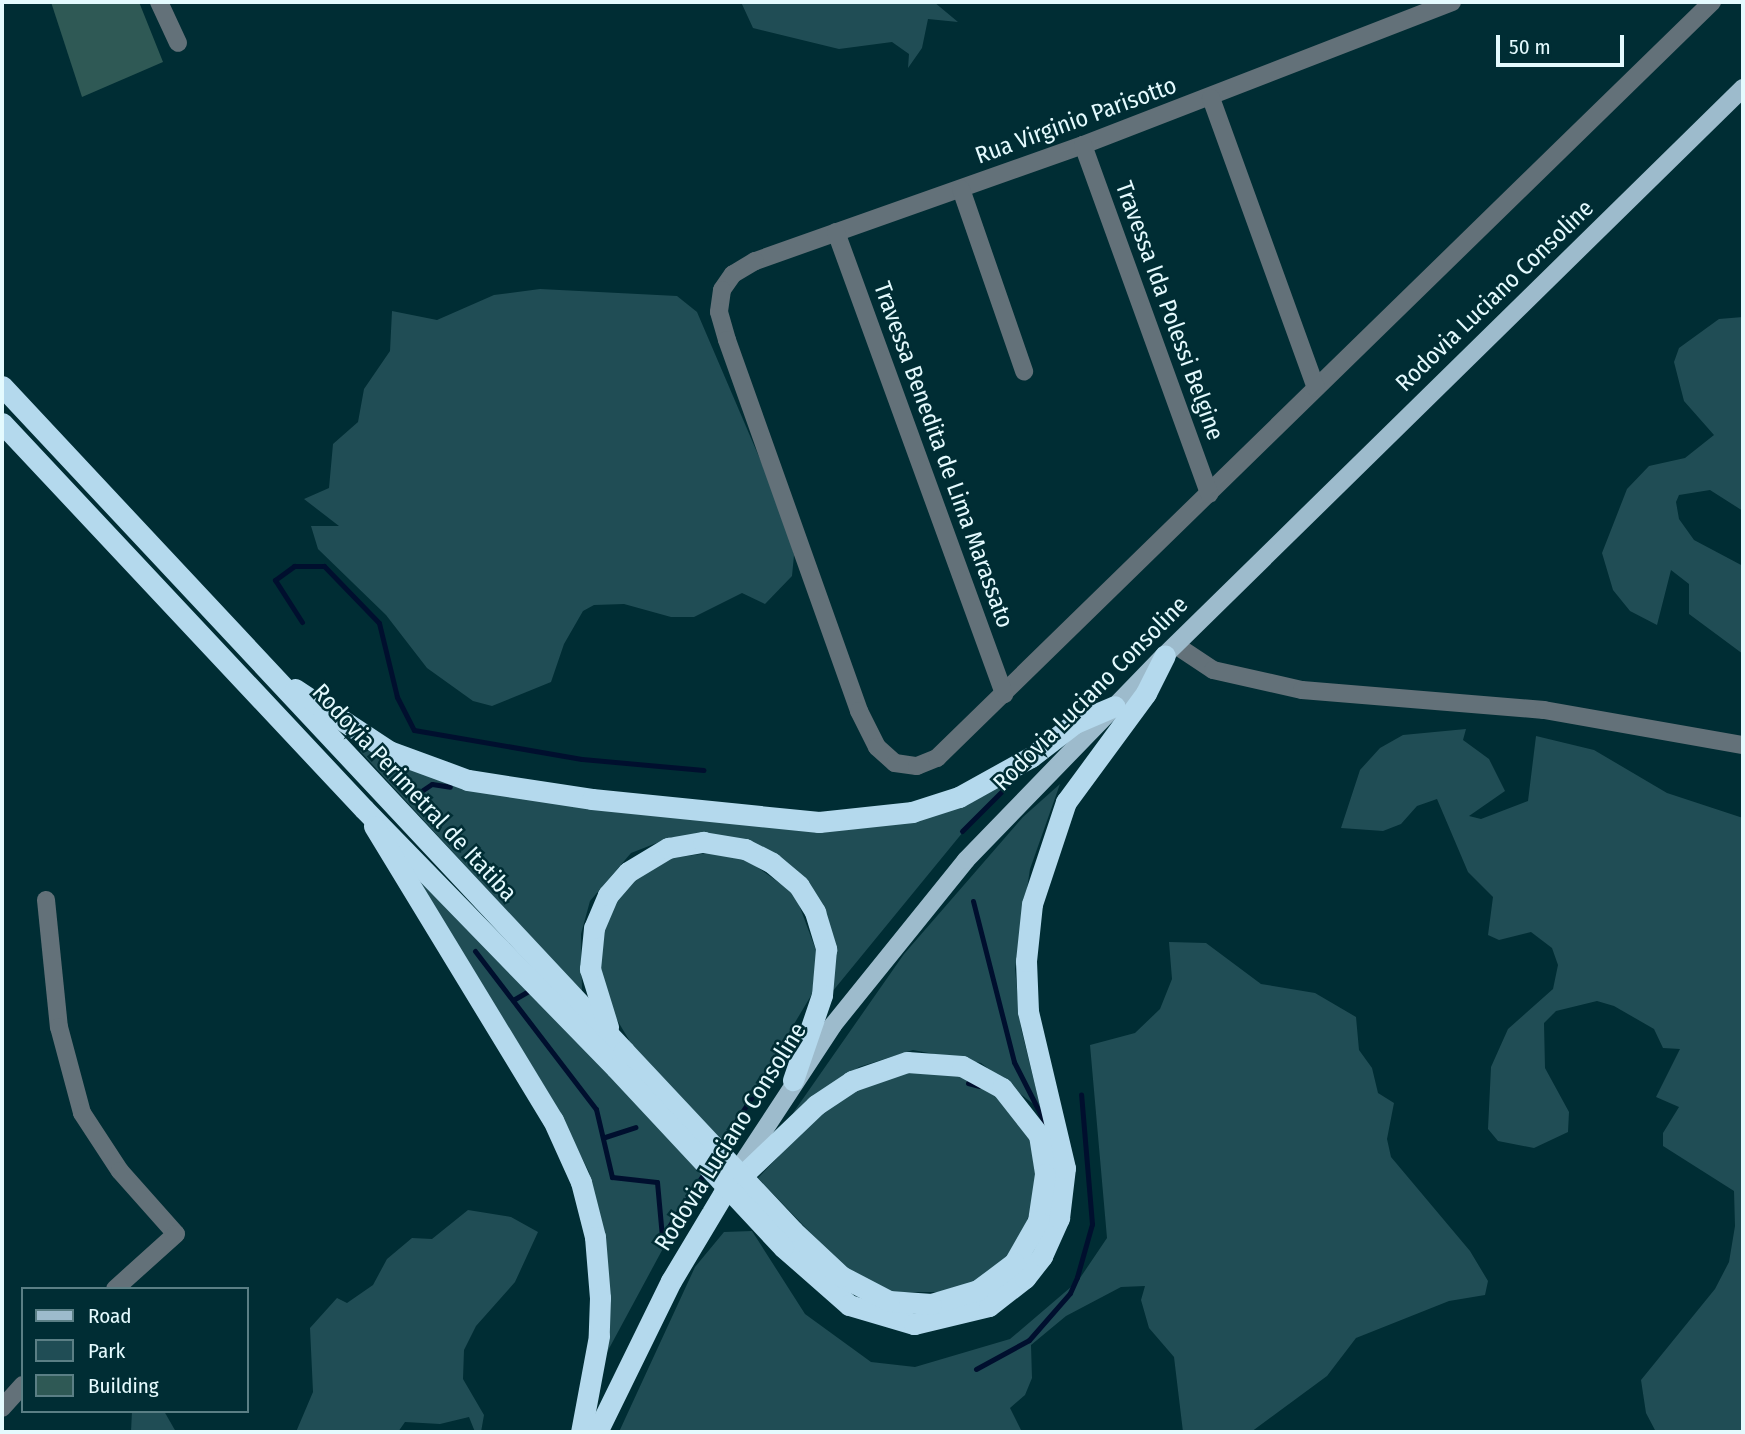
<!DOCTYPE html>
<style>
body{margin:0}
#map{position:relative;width:1745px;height:1434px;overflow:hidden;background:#002d34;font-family:"Fira Sans Condensed",sans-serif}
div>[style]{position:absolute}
.green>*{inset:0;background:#204d55}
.stream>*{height:5px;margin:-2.5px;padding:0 2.5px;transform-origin:2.5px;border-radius:2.5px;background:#000f2e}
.building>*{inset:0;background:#2f5955}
.minor>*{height:18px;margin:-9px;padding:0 9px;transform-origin:9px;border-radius:9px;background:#637179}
.major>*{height:18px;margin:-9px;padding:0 9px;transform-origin:9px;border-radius:9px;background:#9dbbcc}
.highway>*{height:21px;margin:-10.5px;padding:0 10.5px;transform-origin:10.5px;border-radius:10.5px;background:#b4d9ed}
.highway-bridge>*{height:21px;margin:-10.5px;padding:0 10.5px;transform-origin:10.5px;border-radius:10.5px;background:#b4d9ed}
span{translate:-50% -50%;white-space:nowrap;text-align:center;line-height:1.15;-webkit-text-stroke:5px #002d34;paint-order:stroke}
.street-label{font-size:24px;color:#e4fafe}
.frame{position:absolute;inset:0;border:4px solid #e4fafe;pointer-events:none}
.legend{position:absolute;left:21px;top:1287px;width:228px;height:126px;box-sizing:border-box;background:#002d34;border:2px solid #5b7f85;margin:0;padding:9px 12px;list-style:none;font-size:21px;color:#e4fafe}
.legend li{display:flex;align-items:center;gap:14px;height:35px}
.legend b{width:35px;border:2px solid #5b7f85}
.scale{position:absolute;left:1496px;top:35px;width:128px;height:32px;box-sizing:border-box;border:4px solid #e4fafe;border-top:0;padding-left:9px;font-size:21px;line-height:24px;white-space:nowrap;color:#e4fafe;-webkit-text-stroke:5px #002d34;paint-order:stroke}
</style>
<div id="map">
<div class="green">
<i style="clip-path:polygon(741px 2px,934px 2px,958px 22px,928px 19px,922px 48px,908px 68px,909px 54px,892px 42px,839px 49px,753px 28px)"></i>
<i style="clip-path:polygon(540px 289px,677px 296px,697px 312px,783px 513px,794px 555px,792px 576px,765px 604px,742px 593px,694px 617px,671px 617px,624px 604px,594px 605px,583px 611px,564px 644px,551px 682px,492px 706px,473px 701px,427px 668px,386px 615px,318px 549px,311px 526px,339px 526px,304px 499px,329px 488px,333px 444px,358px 422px,364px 389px,390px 351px,392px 311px,437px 320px,494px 295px)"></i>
<i style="clip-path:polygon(1743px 317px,1743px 511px,1710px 490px,1679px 495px,1676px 502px,1679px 519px,1694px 540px,1743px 566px,1743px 654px,1689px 614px,1689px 584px,1671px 570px,1657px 625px,1630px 611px,1613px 590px,1602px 553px,1627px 489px,1649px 466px,1685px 458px,1714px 435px,1684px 401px,1674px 362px,1679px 348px,1719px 319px)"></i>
<i style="clip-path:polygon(1466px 729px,1463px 740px,1489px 759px,1505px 791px,1469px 816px,1481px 819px,1528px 801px,1536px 736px,1594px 750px,1667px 793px,1743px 818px,1743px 1432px,1656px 1432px,1646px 1413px,1641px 1380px,1715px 1289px,1729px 1262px,1735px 1226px,1734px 1191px,1663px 1146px,1663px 1133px,1679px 1107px,1656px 1097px,1680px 1049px,1663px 1048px,1654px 1029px,1614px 1006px,1597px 1001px,1556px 1011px,1544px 1023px,1545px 1068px,1569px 1112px,1568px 1132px,1534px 1148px,1498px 1141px,1488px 1129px,1491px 1067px,1508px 1029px,1553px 989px,1558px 965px,1552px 948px,1531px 932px,1499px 940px,1488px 935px,1493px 897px,1468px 872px,1437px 799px,1417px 806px,1401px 824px,1383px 831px,1341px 828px,1360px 770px,1380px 748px,1403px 735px)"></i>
<i style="clip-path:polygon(364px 747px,490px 793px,787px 828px,963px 805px,1008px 780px,1010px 784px,963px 832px,832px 992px,789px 864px,672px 837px,631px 853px,590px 901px,581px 934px,582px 993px,360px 751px)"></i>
<i style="clip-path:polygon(1060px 784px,1030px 869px,1015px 969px,1021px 1028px,1041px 1110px,981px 1063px,913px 1050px,859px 1067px,793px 1113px,904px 954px,1023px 817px)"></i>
<i style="clip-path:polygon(715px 852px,743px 857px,795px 894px,817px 953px,812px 994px,694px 1191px,605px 1356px,605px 1235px,589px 1172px,554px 1102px,413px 871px,624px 1051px,629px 1040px,613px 1013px,597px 960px,611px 904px,626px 886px,666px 859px)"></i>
<i style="clip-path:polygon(1169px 942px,1206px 943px,1261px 984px,1315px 993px,1356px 1017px,1359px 1050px,1372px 1068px,1378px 1093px,1394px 1103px,1387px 1139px,1391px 1157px,1470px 1251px,1488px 1281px,1485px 1295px,1449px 1301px,1356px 1338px,1327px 1376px,1251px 1432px,1183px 1432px,1174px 1357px,1149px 1328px,1141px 1300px,1145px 1286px,1121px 1287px,1066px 1316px,1031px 1345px,1032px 1378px,1025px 1395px,1010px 1408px,1022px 1432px,619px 1432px,695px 1267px,724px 1232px,752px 1231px,805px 1314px,871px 1362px,915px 1367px,1010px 1339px,1078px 1281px,1107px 1238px,1090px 1045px,1135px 1033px,1160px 1009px,1172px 979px)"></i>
<i style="clip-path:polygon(944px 1068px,994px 1089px,1030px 1134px,1037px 1188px,1021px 1241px,987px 1277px,954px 1292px,891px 1292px,847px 1271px,758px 1178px,825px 1108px,879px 1076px)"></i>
<i style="clip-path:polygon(468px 1210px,511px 1217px,538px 1232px,515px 1282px,476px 1326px,464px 1350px,463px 1379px,484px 1415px,481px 1432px,475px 1432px,469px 1417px,440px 1424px,405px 1422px,398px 1432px,296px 1432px,313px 1392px,310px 1328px,337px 1298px,347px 1303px,373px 1285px,387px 1259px,412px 1238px,432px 1239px)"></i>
<i style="clip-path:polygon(132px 1411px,164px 1411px,176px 1432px,131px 1432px)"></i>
</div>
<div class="stream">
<i style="left:302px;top:622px;width:50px;rotate:-122.7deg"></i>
<i style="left:275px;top:580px;width:24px;rotate:-36deg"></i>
<i style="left:294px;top:566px;width:30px"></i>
<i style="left:324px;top:566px;width:79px;rotate:46deg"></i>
<i style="left:379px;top:623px;width:76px;rotate:76.3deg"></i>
<i style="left:397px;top:697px;width:37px;rotate:63deg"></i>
<i style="left:414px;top:730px;width:170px;rotate:9.8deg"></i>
<i style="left:582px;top:759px;width:122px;rotate:5.2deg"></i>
<i style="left:411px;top:798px;width:25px;rotate:-34deg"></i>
<i style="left:432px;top:784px;width:18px;rotate:9deg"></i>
<i style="left:413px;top:798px;width:16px;rotate:35deg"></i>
<i style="left:962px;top:831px;width:68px;rotate:-45deg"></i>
<i style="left:973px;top:901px;width:166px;rotate:75.7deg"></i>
<i style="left:1014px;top:1062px;width:66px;rotate:63deg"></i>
<i style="left:475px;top:951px;width:199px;rotate:52.6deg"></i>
<i style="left:596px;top:1109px;width:70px;rotate:76.8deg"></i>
<i style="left:612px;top:1177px;width:45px;rotate:6.3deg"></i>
<i style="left:657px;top:1182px;width:55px;rotate:84.8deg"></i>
<i style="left:662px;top:1237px;width:78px;rotate:-56.5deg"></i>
<i style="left:513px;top:1000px;width:20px;rotate:-30deg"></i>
<i style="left:968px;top:1083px;width:11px;rotate:15deg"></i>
<i style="left:605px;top:1137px;width:32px;rotate:-18deg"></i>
<i style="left:720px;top:1146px;width:114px;rotate:-57.1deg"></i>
<i style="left:976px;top:1369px;width:60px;rotate:-28.7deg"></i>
<i style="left:1029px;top:1340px;width:62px;rotate:-48.9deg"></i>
<i style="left:1070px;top:1293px;width:17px;rotate:-66deg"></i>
<i style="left:1077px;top:1277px;width:55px;rotate:-74.2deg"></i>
<i style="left:1092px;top:1224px;width:130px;rotate:-94.8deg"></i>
</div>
<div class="building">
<i style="clip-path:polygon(51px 2px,139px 2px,163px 62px,82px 97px)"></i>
</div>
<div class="minor">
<i style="left:159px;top:2px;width:45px;rotate:65.1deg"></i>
<i style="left:1452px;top:2px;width:396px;rotate:158.8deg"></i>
<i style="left:1083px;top:145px;width:348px;rotate:160.5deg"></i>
<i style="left:755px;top:261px;width:26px;rotate:149deg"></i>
<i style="left:733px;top:274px;width:19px;rotate:125deg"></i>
<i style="left:722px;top:290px;width:22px;rotate:98deg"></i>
<i style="left:719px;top:312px;width:29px;rotate:74deg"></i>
<i style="left:727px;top:340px;width:394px;rotate:70.4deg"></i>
<i style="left:859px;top:711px;width:40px;rotate:63.4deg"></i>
<i style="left:877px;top:747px;width:24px;rotate:42deg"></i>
<i style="left:895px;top:763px;width:22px;rotate:8deg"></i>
<i style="left:917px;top:766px;width:22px;rotate:-22deg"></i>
<i style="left:937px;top:758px;width:1083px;rotate:-44.29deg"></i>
<i style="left:1211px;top:98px;width:308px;rotate:70.1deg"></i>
<i style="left:1083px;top:145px;width:371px;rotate:70.1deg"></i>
<i style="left:961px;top:189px;width:193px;rotate:70.9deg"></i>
<i style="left:836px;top:232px;width:492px;rotate:70deg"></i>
<i style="left:1177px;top:646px;width:43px;rotate:33.7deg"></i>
<i style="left:1213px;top:670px;width:91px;rotate:12.7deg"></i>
<i style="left:1302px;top:690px;width:243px;rotate:4.7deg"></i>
<i style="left:1544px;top:710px;width:202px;rotate:10deg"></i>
<i style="left:46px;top:900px;width:128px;rotate:84.2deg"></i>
<i style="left:59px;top:1027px;width:89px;rotate:75deg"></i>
<i style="left:82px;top:1113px;width:69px;rotate:56.8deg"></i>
<i style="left:120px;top:1171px;width:84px;rotate:48.4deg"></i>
<i style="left:176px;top:1234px;width:82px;rotate:138deg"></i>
<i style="left:2px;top:1408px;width:31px;rotate:-48deg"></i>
</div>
<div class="major">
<i style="left:732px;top:1179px;width:184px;rotate:-56.7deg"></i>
<i style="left:833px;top:1025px;width:212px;rotate:-51.1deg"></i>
<i style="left:966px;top:860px;width:286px;rotate:-45.9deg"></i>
<i style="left:1165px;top:655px;width:810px;rotate:-44.45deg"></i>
</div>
<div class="highway">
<i style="left:2px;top:386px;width:911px;rotate:46.91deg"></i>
<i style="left:2px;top:423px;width:529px;rotate:46.84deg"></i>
<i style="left:364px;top:809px;width:361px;rotate:45.8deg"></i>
<i style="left:295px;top:689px;width:113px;rotate:33.4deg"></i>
<i style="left:389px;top:751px;width:84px;rotate:20.2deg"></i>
<i style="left:468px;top:780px;width:125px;rotate:8.7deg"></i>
<i style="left:592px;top:799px;width:228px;rotate:5.8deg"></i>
<i style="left:819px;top:822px;width:94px;rotate:-6.1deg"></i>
<i style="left:912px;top:812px;width:49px;rotate:-17.7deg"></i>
<i style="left:959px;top:797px;width:82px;rotate:-29.1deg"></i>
<i style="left:1031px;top:757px;width:56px;rotate:-37.7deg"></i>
<i style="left:1075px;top:723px;width:43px;rotate:-23deg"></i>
<i style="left:374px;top:826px;width:344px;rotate:58.7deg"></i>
<i style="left:553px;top:1120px;width:68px;rotate:65.7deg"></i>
<i style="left:581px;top:1182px;width:57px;rotate:75.7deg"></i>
<i style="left:595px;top:1237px;width:61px;rotate:85.3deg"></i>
<i style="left:600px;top:1298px;width:38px;rotate:92deg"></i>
<i style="left:599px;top:1336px;width:98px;rotate:100.6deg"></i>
<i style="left:608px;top:1027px;width:61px;rotate:-107.2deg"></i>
<i style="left:590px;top:969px;width:41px;rotate:-84.4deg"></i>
<i style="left:594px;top:928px;width:36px;rotate:-67deg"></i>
<i style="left:608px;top:895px;width:30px;rotate:-49deg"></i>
<i style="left:628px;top:872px;width:47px;rotate:-31deg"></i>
<i style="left:668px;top:848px;width:36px;rotate:-10deg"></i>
<i style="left:703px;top:842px;width:43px;rotate:9.5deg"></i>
<i style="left:745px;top:849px;width:30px;rotate:27deg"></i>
<i style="left:772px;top:863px;width:35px;rotate:40deg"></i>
<i style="left:799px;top:886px;width:31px;rotate:58deg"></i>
<i style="left:815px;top:912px;width:39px;rotate:73deg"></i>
<i style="left:826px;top:949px;width:46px;rotate:95deg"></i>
<i style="left:822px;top:995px;width:90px;rotate:108.8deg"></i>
<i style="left:783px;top:1247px;width:88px;rotate:41.3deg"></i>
<i style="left:849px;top:1305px;width:68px;rotate:16.3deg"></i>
<i style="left:914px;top:1324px;width:77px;rotate:-13.5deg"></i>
<i style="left:989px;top:1306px;width:46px;rotate:-37.9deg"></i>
<i style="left:1025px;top:1278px;width:28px;rotate:-52deg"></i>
<i style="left:1042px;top:1256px;width:42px;rotate:-65.9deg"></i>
<i style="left:1059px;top:1218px;width:50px;rotate:-83.2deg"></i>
<i style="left:1065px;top:1168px;width:161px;rotate:-103.3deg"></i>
<i style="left:1028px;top:1011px;width:50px;rotate:-92.3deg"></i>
<i style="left:1026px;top:961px;width:57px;rotate:-84deg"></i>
<i style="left:1032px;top:904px;width:108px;rotate:-71.6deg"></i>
<i style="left:1066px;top:802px;width:135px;rotate:-53.7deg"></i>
<i style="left:1146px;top:693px;width:42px;rotate:-63.4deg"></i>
<i style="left:597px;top:1432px;width:168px;rotate:-63.9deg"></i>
<i style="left:671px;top:1281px;width:101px;rotate:-59.1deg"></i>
<i style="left:723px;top:1194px;width:129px;rotate:-43.7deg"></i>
<i style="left:816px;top:1105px;width:43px;rotate:-33.7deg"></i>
<i style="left:852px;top:1081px;width:58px;rotate:-19.1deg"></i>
<i style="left:907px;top:1062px;width:55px;rotate:4.2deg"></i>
<i style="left:962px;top:1066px;width:46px;rotate:28.8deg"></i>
<i style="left:1002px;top:1088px;width:60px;rotate:51.8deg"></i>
<i style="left:1039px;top:1135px;width:39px;rotate:81deg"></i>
<i style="left:1045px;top:1174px;width:48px;rotate:98.5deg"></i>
<i style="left:1038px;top:1221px;width:48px;rotate:119.7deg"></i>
<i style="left:1014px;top:1263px;width:45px;rotate:143.1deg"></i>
<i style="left:978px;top:1290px;width:49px;rotate:163.4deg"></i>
<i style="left:931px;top:1304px;width:42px;rotate:-175.9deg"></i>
<i style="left:889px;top:1301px;width:54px;rotate:-152.5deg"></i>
<i style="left:841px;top:1276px;width:66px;rotate:-136.8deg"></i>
</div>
<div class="highway-bridge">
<i style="left:624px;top:1051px;width:247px;rotate:46.8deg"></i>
<i style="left:616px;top:1068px;width:245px;rotate:47deg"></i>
</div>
<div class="street-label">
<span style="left:1076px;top:121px;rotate:-20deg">Rua Virginio Parisotto</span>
<span style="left:1495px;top:296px;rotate:-44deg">Rodovia Luciano Consoline</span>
<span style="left:1169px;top:311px;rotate:70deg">Travessa Ida Polessi Belgine</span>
<span style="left:943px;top:455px;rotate:70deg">Travessa Benedita de Lima Marassato</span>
<span style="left:1091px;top:694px;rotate:-45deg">Rodovia Luciano Consoline</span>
<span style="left:414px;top:793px;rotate:47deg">Rodovia Perimetral de Itatiba</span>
<span style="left:731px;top:1137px;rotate:-58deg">Rodovia Luciano Consoline</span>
</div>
<div class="frame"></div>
<ul class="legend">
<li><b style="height:9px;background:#9dbbcc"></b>Road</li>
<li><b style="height:19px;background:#204d55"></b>Park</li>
<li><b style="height:19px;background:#2f5955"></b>Building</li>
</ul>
<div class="scale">50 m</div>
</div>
